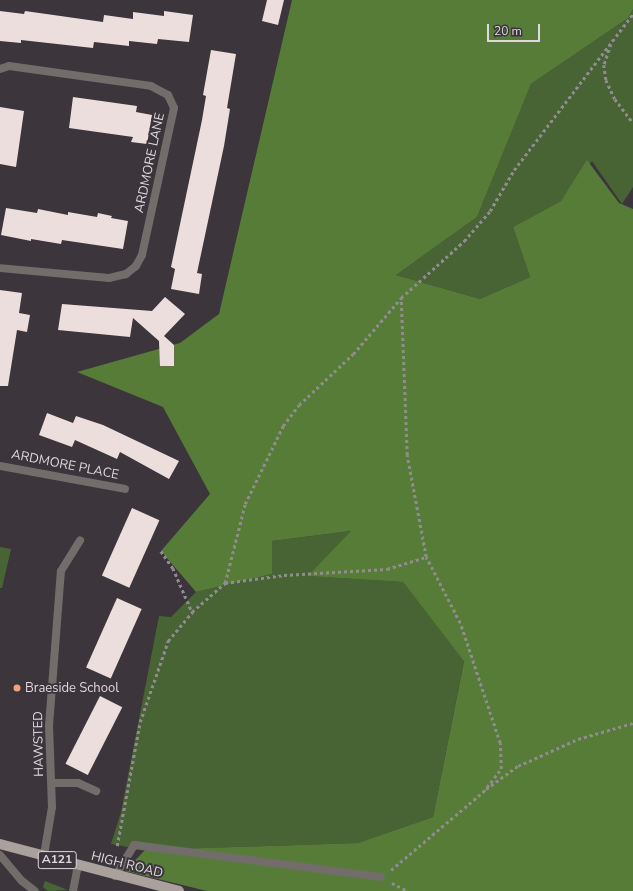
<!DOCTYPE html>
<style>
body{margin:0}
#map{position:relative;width:633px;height:891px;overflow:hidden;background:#3c353c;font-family:"Nunito Sans",sans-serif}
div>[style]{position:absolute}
.green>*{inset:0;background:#496434}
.forest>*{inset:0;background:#577c38}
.building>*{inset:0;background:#ecdedc;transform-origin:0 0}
.path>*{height:2.5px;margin-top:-1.25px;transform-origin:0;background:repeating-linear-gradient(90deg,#918c91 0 3px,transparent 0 6px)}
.service>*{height:8px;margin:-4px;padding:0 4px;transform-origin:4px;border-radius:4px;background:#726d6a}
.minor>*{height:8px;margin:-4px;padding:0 4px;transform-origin:4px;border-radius:4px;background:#726d6a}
.primary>*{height:10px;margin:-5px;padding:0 5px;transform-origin:5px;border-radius:5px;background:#aba19c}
.dots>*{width:11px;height:11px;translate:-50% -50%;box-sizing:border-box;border:2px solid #3c353c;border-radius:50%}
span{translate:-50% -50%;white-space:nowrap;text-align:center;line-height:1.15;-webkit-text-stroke:4px #3c353c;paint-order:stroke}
.shield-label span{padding:1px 3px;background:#3c353c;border:1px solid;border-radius:3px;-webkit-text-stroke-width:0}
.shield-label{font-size:12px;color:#ddd9dd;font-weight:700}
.street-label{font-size:13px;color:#ddd9dd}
.poi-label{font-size:13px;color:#ddd9dd}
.left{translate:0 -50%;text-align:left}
.scale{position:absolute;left:487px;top:24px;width:53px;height:18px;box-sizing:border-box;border:2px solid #ddd9dd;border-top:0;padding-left:5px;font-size:12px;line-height:14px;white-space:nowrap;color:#ddd9dd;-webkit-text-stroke:3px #3c353c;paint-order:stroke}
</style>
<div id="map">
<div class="green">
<i style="clip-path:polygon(633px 9px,633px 187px,622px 204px,592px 161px,561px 201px,513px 227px,530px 277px,480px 299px,396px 275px,477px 217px,531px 84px,628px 18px)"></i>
<i style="clip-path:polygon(352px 531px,309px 576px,403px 582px,464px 660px,433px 817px,358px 843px,145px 850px,111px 844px,121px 812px,159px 616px,171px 617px,196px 592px,272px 574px,272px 541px)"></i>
<i style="clip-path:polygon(0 547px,11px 549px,2px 588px,0 588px)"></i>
<i style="clip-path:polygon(45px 881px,68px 890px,48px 891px,43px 887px)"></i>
</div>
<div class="forest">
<i style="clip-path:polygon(292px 0,633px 0,633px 9px,628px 18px,531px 84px,477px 217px,396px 275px,480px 299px,530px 277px,513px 227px,561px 201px,587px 160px,619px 203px,633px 209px,633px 891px,207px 891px,125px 871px,145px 850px,358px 843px,433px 817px,464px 661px,403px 582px,308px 576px,351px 531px,272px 541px,272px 574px,196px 592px,161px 551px,210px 494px,163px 407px,77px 372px,180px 343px,219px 314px)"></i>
</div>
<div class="building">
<i style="clip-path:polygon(267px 0,284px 0,278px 25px,262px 21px)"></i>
<i style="clip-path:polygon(0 11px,24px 14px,25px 11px,103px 22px,104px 15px,133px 19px,133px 12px,164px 16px,164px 11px,193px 15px,189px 42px,158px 39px,157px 44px,129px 41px,129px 46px,94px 42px,93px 48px,21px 40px,21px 43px,0 41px)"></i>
<i style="clip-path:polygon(211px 50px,236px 54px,227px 108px,230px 109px,224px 146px,197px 273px,202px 274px,199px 294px,171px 289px,175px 269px,171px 267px,202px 120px,206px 96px,203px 95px)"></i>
<i style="clip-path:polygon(73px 97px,137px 106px,136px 112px,152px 115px,147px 144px,131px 142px,133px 137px,69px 128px)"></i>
<i style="clip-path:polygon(0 107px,24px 111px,16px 167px,0 164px)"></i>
<i style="clip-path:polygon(6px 208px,37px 213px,38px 209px,68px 215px,68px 212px,97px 217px,98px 213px,112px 216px,111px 218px,128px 221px,123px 249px,62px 240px,61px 244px,31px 239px,31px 241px,1px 235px)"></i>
<i style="clip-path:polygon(0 290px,22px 293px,19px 313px,30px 315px,27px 332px,17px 330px,8px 386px,0 386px)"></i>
<i style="clip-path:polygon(165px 297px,185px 314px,164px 336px,174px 345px,174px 366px,160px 366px,159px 341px,133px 318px,130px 337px,58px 330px,62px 304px,152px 311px)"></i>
<i style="clip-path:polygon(47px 413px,73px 423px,76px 416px,103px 425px,179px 461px,169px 479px,120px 452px,117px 459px,75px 440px,72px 447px,39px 435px)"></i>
<i style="left:132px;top:508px;width:30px;height:74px;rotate:24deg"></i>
<i style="left:117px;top:598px;width:27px;height:76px;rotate:24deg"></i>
<i style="left:100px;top:696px;width:25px;height:76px;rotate:27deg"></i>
</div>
<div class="path">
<i style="left:611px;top:44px;width:22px;rotate:108deg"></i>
<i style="left:604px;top:65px;width:15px;rotate:82deg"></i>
<i style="left:606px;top:80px;width:21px;rotate:65deg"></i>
<i style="left:615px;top:99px;width:30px;rotate:53deg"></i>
<i style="left:161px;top:551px;width:21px;rotate:55deg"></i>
<i style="left:173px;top:568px;width:48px;rotate:66.6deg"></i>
<i style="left:225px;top:583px;width:81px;rotate:-75.8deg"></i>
<i style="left:245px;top:504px;width:87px;rotate:-64deg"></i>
<i style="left:283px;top:426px;width:26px;rotate:-53deg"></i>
<i style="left:299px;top:405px;width:74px;rotate:-43.4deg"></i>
<i style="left:353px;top:354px;width:74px;rotate:-49.4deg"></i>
<i style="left:401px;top:298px;width:85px;rotate:-42.1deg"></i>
<i style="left:464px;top:241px;width:40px;rotate:-49deg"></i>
<i style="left:490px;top:211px;width:48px;rotate:-59.7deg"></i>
<i style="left:514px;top:170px;width:196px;rotate:-52.7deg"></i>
<i style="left:486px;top:789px;width:39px;rotate:-36deg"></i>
<i style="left:518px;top:766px;width:66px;rotate:-24.2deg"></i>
<i style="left:578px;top:739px;width:57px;rotate:-16.2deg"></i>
<i style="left:117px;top:846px;width:126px;rotate:-79.5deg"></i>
<i style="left:140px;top:722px;width:86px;rotate:-70.9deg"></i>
<i style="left:168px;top:641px;width:38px;rotate:-50deg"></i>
<i style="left:192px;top:612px;width:44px;rotate:-41.3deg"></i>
<i style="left:225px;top:583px;width:60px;rotate:-7.7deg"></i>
<i style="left:284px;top:575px;width:103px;rotate:-3.3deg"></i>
<i style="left:387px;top:569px;width:41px;rotate:-17.1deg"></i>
<i style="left:391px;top:870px;width:121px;rotate:-40.3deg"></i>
<i style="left:483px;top:792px;width:29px;rotate:-52deg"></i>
<i style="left:501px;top:769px;width:26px;rotate:-92deg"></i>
<i style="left:500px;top:743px;width:126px;rotate:-108.4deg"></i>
<i style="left:460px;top:623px;width:74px;rotate:-117.3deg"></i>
<i style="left:426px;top:557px;width:104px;rotate:-100.6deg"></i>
<i style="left:407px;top:455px;width:157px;rotate:-92.2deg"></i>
<i style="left:392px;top:883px;width:18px;rotate:27deg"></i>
</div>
<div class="service">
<i style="left:52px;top:783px;width:26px"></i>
<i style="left:78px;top:783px;width:20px;rotate:24deg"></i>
<i style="left:115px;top:876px;width:36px;rotate:-58deg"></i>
<i style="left:134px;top:845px;width:249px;rotate:7.4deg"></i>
</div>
<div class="minor">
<i style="left:0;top:69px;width:9px;rotate:-18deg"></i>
<i style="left:9px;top:66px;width:143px;rotate:8deg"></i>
<i style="left:151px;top:86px;width:19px;rotate:28deg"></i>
<i style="left:168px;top:95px;width:14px;rotate:65deg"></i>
<i style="left:174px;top:108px;width:150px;rotate:102.3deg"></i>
<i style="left:142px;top:255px;width:13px;rotate:119deg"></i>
<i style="left:136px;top:266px;width:13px;rotate:141deg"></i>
<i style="left:126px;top:274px;width:17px;rotate:167deg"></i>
<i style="left:109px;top:278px;width:109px;rotate:-174.8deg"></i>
<i style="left:0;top:466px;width:127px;rotate:10.4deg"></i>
<i style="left:0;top:855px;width:34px;rotate:50deg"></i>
<i style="left:22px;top:881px;width:16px;rotate:38deg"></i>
<i style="left:44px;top:855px;width:49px;rotate:-80.5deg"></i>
<i style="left:52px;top:807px;width:81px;rotate:-92.1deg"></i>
<i style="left:49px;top:726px;width:155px;rotate:-85.6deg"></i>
<i style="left:61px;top:571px;width:36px;rotate:-58deg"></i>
<i style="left:73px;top:891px;width:25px;rotate:-79deg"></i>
</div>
<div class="primary">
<i style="left:0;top:844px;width:185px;rotate:14.7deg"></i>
</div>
<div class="dots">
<i style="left:17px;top:688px;background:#f1a17c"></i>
</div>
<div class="shield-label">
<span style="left:57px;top:860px">A121</span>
</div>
<div class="street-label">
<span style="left:150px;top:163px;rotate:-78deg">ARDMORE LANE</span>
<span style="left:65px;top:465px;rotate:11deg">ARDMORE PLACE</span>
<span style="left:39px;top:744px;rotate:-91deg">HAWSTED</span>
<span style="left:127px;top:865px;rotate:14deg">HIGH ROAD</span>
</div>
<div class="poi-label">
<span class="left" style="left:25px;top:688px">Braeside School</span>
</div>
<div class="scale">20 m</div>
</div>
